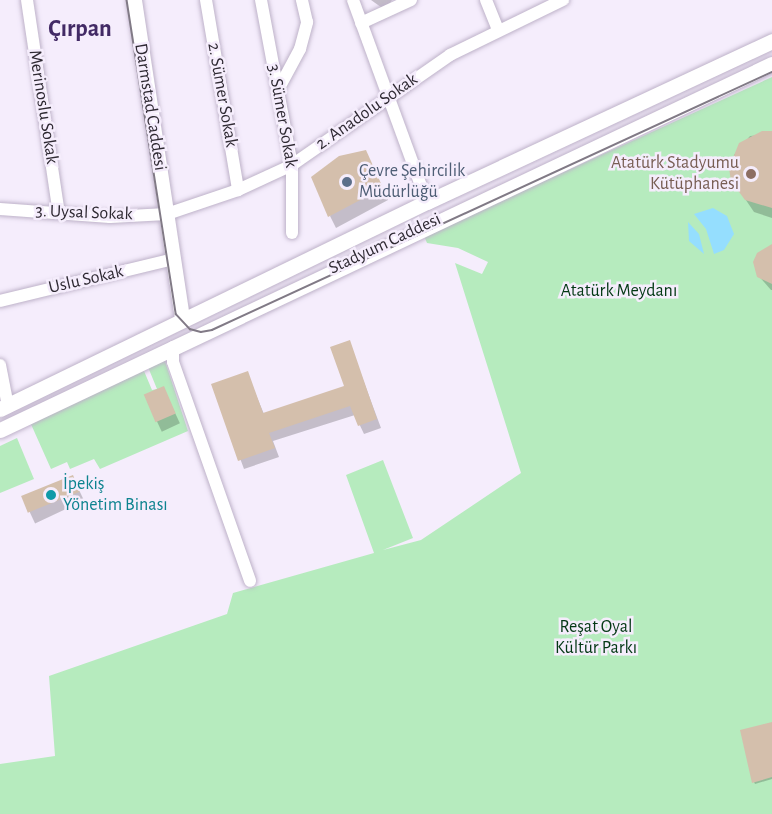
<!DOCTYPE html>
<meta charset="utf-8">
<style>
body{margin:0}
#map{position:relative;width:772px;height:814px;overflow:hidden;background:#f5edfc;font-family:"Alegreya Sans",sans-serif}
div>[style]{position:absolute}
.green>*{inset:0;background:#b6ebbe}
.water>*{inset:0;background:#95defe}
.shadow>*{inset:0;background:#0003;transform-origin:0 0}
.building>*{inset:0;background:#d4bfac;transform-origin:0 0}
.roads{filter:drop-shadow(0 0 2px #beb2c9) drop-shadow(0 0 2px #beb2c9)}
.minor>*{height:12px;margin:-6px;padding:0 6px;transform-origin:6px;border-radius:6px;background:#fff}
.major>*{height:15px;margin:-7.5px;padding:0 7.5px;transform-origin:7.5px;border-radius:7.5px;background:#fff}
.tram>*{height:1.5px;margin:-0.75px;padding:0 0.75px;transform-origin:0.75px;border-radius:0.75px;background:#817a86}
.dots>*{width:16px;height:16px;translate:-50% -50%;box-sizing:border-box;border:3px solid #f5edfc;border-radius:50%}
span{translate:-50% -50%;white-space:nowrap;text-align:center;line-height:1.15;-webkit-text-stroke:5px #f5edfc;paint-order:stroke}
.street-label{font-size:18px;color:#2e2932}
.education-label{font-size:18px;color:#785e54}
.right{translate:-100% -50%;text-align:right}
.service-label{font-size:18px;color:#4e5e75}
.left{translate:0 -50%;text-align:left}
.park-label{font-size:18px;color:#033814}
.culture-label{font-size:18px;color:#0d838f}
.district-label{font-size:24px;color:#422a65;font-weight:700}
</style>
<div id="map">
<div class="green">
<i style="clip-path:polygon(772px 77px,772px 814px,0 814px,0 764px,55px 756px,49px 676px,227px 614px,233px 593px,374px 553px,346px 475px,383px 460px,413px 538px,383px 550px,421px 540px,521px 473px,455px 263px,482px 274px,488px 262px,458px 248px,427px 243px,424px 236px)"></i>
<i style="clip-path:polygon(164px 358px,188px 431px,100px 469px,94px 459px,70px 469px,67px 462px,51px 469px,30px 422px,144px 371px,152px 390px,157px 389px,148px 367px)"></i>
<i style="clip-path:polygon(17px 438px,34px 479px,0 493px,0 446px)"></i>
</div>
<div class="water">
<i style="clip-path:polygon(713px 208px,727px 216px,734px 234px,724px 250px,714px 254px,706px 229px,694px 214px)"></i>
<i style="clip-path:polygon(688px 222px,699px 234px,704px 254px,689px 241px)"></i>
</div>
<div class="shadow">
<i style="clip-path:polygon(371px 0,392px 0,385px 10px)"></i>
<i style="clip-path:polygon(772px 134px,772px 218px,754px 212px,733px 181px,734px 155px,750px 136px)"></i>
<i style="clip-path:polygon(366px 152px,388px 200px,336px 228px,330px 216px)"></i>
<i style="clip-path:polygon(772px 248px,772px 290px,771px 290px,757px 274px)"></i>
<i style="clip-path:polygon(349px 342px,381px 428px,364px 434px,355px 415px,273px 441px,279px 457px,244px 469px,213px 385px,247px 373px,264px 414px,346px 387px)"></i>
<i style="left:163px;top:387px;width:40px;height:20px;rotate:65deg"></i>
<i style="left:73px;top:477px;width:26px;height:54px;rotate:65deg"></i>
<i style="clip-path:polygon(772px 724px,772px 779px,755px 784px,754px 782px)"></i>
</div>
<div class="building">
<i style="clip-path:polygon(762px 131px,772px 131px,772px 208px,745px 200px,731px 181px,729px 168px,739px 143px)"></i>
<i style="clip-path:polygon(366px 150px,383px 188px,328px 217px,311px 177px,339px 156px)"></i>
<i style="clip-path:polygon(772px 244px,772px 284px,757px 277px,753px 262px,757px 253px)"></i>
<i style="clip-path:polygon(350px 340px,377px 419px,358px 426px,350px 406px,269px 433px,275px 448px,238px 461px,211px 384px,248px 371px,263px 413px,344px 386px,330px 347px)"></i>
<i style="left:164px;top:386px;width:30px;height:22px;rotate:67deg"></i>
<i style="left:73px;top:475px;width:18px;height:56px;rotate:68deg"></i>
<i style="clip-path:polygon(772px 722px,772px 777px,752px 783px,740px 730px)"></i>
</div>
<div class="roads">
<div class="minor">
<i style="left:27px;top:0;width:215px;rotate:81.5deg"></i>
<i style="left:206px;top:0;width:193px;rotate:80.4deg"></i>
<i style="left:261px;top:0;width:168px;rotate:79.4deg"></i>
<i style="left:292px;top:165px;width:68px;rotate:90deg"></i>
<i style="left:353px;top:0;width:215px;rotate:69.9deg"></i>
<i style="left:486px;top:0;width:32px;rotate:68deg"></i>
<i style="left:361px;top:23px;width:55px;rotate:-24.7deg"></i>
<i style="left:278px;top:90px;width:47px;rotate:-61.8deg"></i>
<i style="left:300px;top:49px;width:28px;rotate:-75deg"></i>
<i style="left:307px;top:22px;width:23px;rotate:-103deg"></i>
<i style="left:0;top:209px;width:110px;rotate:4.2deg"></i>
<i style="left:110px;top:217px;width:57px;rotate:-3deg"></i>
<i style="left:167px;top:214px;width:75px;rotate:-18.7deg"></i>
<i style="left:238px;top:190px;width:60px;rotate:-24.8deg"></i>
<i style="left:292px;top:165px;width:193px;rotate:-34.8deg"></i>
<i style="left:450px;top:55px;width:126px;rotate:-26deg"></i>
<i style="left:0;top:301px;width:178px;rotate:-13.6deg"></i>
<i style="left:173px;top:347px;width:15px;rotate:90deg"></i>
<i style="left:173px;top:362px;width:232px;rotate:70.6deg"></i>
<i style="left:0;top:365px;width:42px;rotate:79deg"></i>
</div>
<div class="major">
<i style="left:134px;top:0;width:323px;rotate:81.4deg"></i>
<i style="left:0;top:409px;width:475px;rotate:-25.9deg"></i>
<i style="left:427px;top:202px;width:381px;rotate:-25deg"></i>
<i style="left:0;top:430px;width:854px;rotate:-25.37deg"></i>
</div>
</div>
<div class="tram">
<i style="left:127px;top:0;width:318px;rotate:81.1deg"></i>
<i style="left:176px;top:314px;width:21px;rotate:47deg"></i>
<i style="left:190px;top:329px;width:11px;rotate:15deg"></i>
<i style="left:201px;top:332px;width:11px;rotate:-10deg"></i>
<i style="left:212px;top:330px;width:617px;rotate:-24.74deg"></i>
</div>
<div class="dots">
<i style="left:751px;top:174px;background:#8d6e63"></i>
<i style="left:347px;top:182px;background:#5c6f8a"></i>
<i style="left:51px;top:495px;background:#0f9aa8"></i>
</div>
<div class="street-label">
<span style="left:222px;top:95px;rotate:80deg">2. Sümer Sokak</span>
<span style="left:43px;top:107px;rotate:81deg">Merinoslu Sokak</span>
<span style="left:150px;top:107px;rotate:81deg">Darmstad Caddesi</span>
<span style="left:367px;top:112px;rotate:-35deg">2. Anadolu Sokak</span>
<span style="left:282px;top:116px;rotate:80deg">3. Sümer Sokak</span>
<span style="left:84px;top:213px;rotate:2deg">3. Uysal Sokak</span>
<span style="left:385px;top:244px;rotate:-25deg">Stadyum Caddesi</span>
<span style="left:86px;top:280px;rotate:-13deg">Uslu Sokak</span>
</div>
<div class="education-label">
<span class="right" style="left:739px;top:174px">Atatürk Stadyumu<br>Kütüphanesi</span>
</div>
<div class="service-label">
<span class="left" style="left:359px;top:182px">Çevre Şehircilik<br>Müdürlüğü</span>
</div>
<div class="park-label">
<span style="left:619px;top:291px">Atatürk Meydanı</span>
<span style="left:596px;top:638px">Reşat Oyal<br>Kültür Parkı</span>
</div>
<div class="culture-label">
<span class="left" style="left:63px;top:495px">İpekiş<br>Yönetim Binası</span>
</div>
<div class="district-label">
<span style="left:80px;top:30px">Çırpan</span>
</div>
</div>
